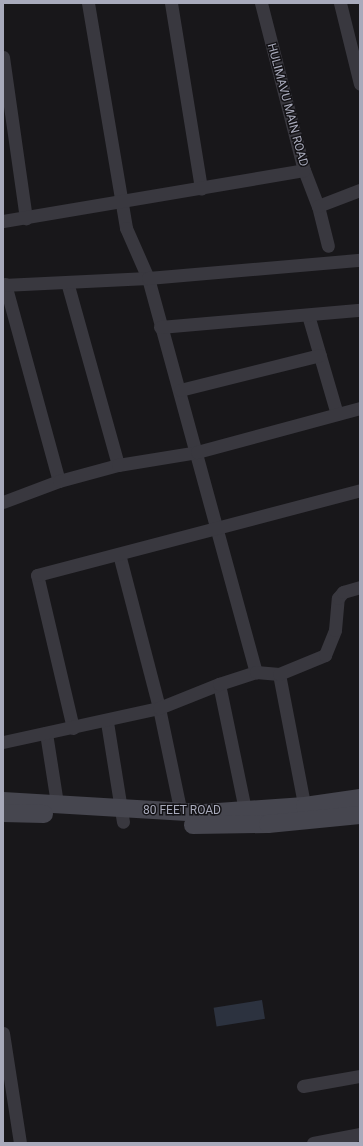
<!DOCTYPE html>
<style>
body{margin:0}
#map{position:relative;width:363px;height:1146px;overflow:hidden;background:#18171a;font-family:Roboto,sans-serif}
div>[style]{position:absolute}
.water>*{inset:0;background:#2c323f;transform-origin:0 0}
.minor>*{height:13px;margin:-6.5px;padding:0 6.5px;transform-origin:6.5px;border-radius:6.5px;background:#39383f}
.secondary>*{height:18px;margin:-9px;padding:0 9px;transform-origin:9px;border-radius:9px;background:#46464f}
span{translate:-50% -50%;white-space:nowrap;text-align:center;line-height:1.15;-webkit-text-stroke:3px #131215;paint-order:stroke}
.street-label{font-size:12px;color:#a8aabb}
.frame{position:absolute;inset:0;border:4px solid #a8aabb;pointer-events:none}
</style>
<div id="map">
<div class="water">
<i style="left:262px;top:1000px;width:19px;height:49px;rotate:81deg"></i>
</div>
<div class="minor">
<i style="left:88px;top:3px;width:228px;rotate:80.4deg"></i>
<i style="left:126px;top:228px;width:55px;rotate:66.3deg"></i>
<i style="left:148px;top:278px;width:409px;rotate:74.7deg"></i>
<i style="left:171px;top:3px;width:188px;rotate:80.8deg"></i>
<i style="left:261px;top:3px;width:172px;rotate:75.6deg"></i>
<i style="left:304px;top:170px;width:39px;rotate:69deg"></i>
<i style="left:318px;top:206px;width:41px;rotate:76deg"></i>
<i style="left:340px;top:3px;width:83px;rotate:76.1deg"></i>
<i style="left:3px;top:57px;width:163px;rotate:81.9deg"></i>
<i style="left:318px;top:206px;width:45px;rotate:-20.9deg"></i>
<i style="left:3px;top:221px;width:305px;rotate:-9.6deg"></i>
<i style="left:67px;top:282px;width:190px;rotate:74.4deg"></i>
<i style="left:5px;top:284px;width:204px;rotate:74.7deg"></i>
<i style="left:3px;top:285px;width:145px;rotate:-2.8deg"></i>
<i style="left:148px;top:278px;width:213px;rotate:-4.9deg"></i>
<i style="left:308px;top:315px;width:103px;rotate:73.7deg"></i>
<i style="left:160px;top:327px;width:201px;rotate:-4.9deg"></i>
<i style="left:180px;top:390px;width:144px;rotate:-14deg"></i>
<i style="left:3px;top:502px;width:60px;rotate:-20.6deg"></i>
<i style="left:59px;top:481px;width:61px;rotate:-15.2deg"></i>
<i style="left:118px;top:465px;width:80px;rotate:-9.3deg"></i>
<i style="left:197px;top:452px;width:169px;rotate:-15.1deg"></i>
<i style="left:119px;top:554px;width:159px;rotate:75.4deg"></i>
<i style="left:159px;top:708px;width:107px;rotate:78.2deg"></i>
<i style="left:279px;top:674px;width:143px;rotate:79.1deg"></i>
<i style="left:219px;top:684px;width:129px;rotate:78.3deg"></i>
<i style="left:107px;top:722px;width:101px;rotate:80.9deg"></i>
<i style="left:73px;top:728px;width:157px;rotate:-103.2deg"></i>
<i style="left:37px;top:575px;width:334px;rotate:-14.7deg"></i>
<i style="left:46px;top:733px;width:71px;rotate:81.1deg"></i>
<i style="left:3px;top:742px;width:160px;rotate:-12.3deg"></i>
<i style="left:159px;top:708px;width:65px;rotate:-21.8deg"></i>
<i style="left:219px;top:684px;width:39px;rotate:-18deg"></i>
<i style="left:256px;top:672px;width:23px;rotate:5deg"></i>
<i style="left:279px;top:674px;width:50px;rotate:-22.4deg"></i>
<i style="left:325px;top:655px;width:27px;rotate:-68deg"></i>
<i style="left:335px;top:630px;width:32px;rotate:-85deg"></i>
<i style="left:338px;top:598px;width:8px;rotate:-50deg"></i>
<i style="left:343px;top:592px;width:18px;rotate:-16deg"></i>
<i style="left:3px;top:1033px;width:111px;rotate:81.2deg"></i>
<i style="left:303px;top:1086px;width:58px;rotate:-10deg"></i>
<i style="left:313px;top:1143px;width:48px;rotate:-10.8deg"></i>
</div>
<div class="secondary">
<i style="left:3px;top:801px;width:201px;rotate:3.4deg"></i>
<i style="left:204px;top:813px;width:101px;rotate:-4deg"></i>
<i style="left:305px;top:806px;width:56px;rotate:-8.3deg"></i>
<i style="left:3px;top:813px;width:41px;rotate:1.4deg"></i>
<i style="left:193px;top:825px;width:75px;rotate:-0.8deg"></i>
<i style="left:268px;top:824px;width:92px;rotate:-5.6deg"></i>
</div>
<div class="street-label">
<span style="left:287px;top:105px;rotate:75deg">HULIMAVU MAIN ROAD</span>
<span style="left:182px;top:811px">80 FEET ROAD</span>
</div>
<div class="frame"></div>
</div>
